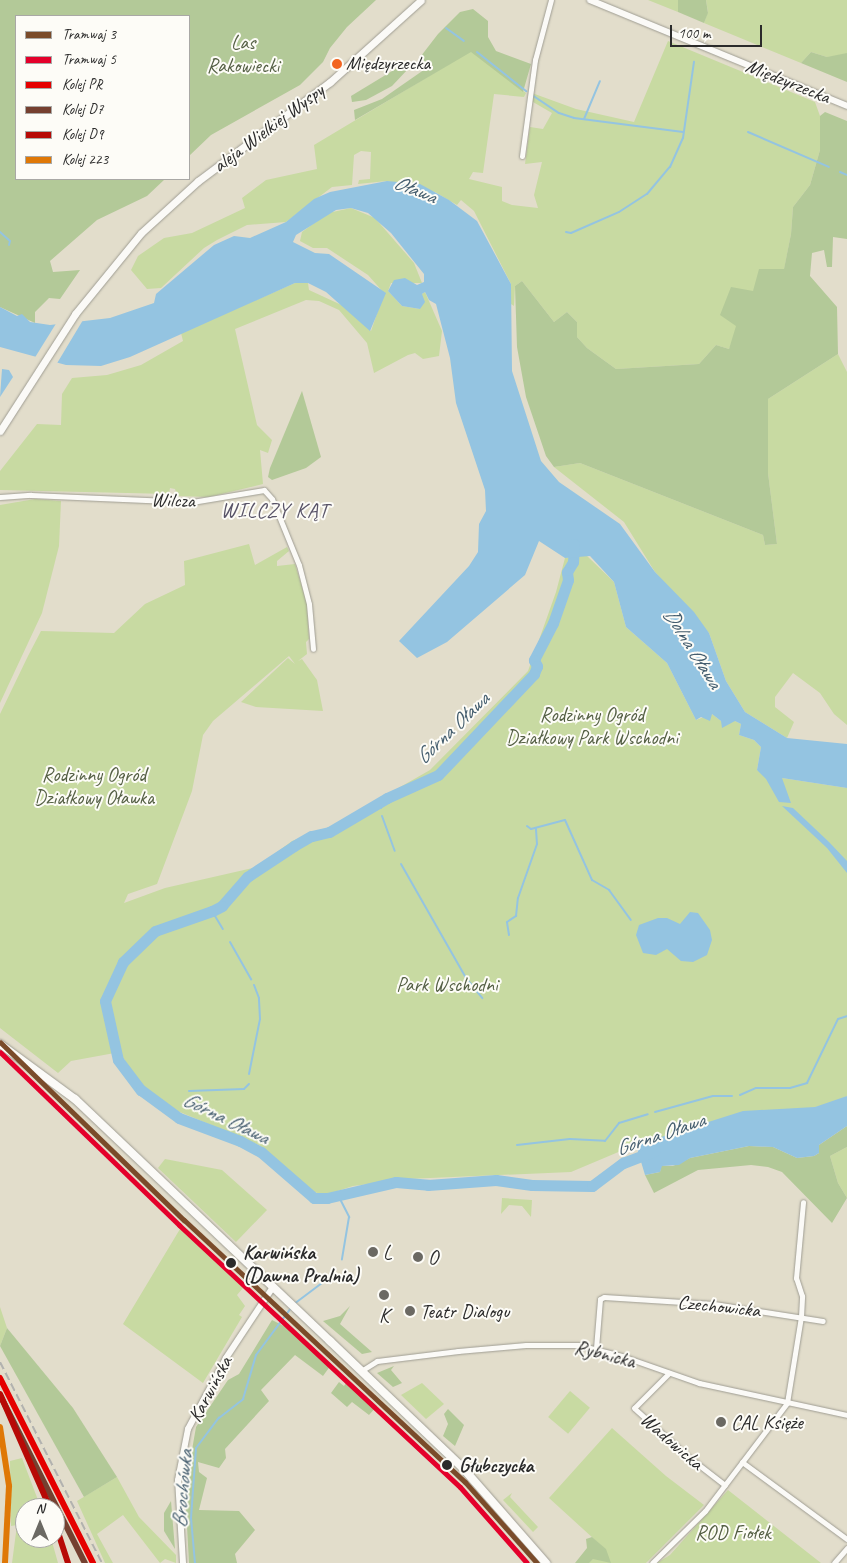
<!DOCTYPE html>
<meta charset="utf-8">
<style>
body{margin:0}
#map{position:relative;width:847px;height:1563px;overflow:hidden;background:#e2ddcb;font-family:Caveat,sans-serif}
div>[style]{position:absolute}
.green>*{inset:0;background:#c8daa2;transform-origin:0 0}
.forest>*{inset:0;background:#b3c998}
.water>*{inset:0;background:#94c4e1}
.pier>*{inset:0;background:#e2ddcb}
.stream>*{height:2px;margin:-1px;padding:0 1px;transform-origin:1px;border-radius:1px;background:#94c4e1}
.river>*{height:11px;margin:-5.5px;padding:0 5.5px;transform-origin:5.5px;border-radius:5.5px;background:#94c4e1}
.roads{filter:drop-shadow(0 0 1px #9f9d93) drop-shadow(0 0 1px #9f9d93)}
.minor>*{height:5px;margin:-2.5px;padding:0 2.5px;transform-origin:2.5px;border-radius:2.5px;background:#fbfaf7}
.tertiary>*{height:6px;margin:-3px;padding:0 3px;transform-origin:3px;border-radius:3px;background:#fbfaf7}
.secondary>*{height:7px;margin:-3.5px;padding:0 3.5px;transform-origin:3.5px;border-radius:3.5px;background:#fbfaf7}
.primary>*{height:8px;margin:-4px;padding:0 4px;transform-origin:4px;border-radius:4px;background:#fbfaf7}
.rail>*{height:2px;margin-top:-1px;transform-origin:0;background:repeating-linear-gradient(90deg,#b2b2af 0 8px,transparent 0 12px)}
.rail-1>*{height:6px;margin:-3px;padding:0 3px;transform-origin:3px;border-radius:3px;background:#e50000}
.rail-2>*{height:6px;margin:-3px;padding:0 3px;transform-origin:3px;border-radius:3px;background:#754030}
.rail-3>*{height:6px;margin:-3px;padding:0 3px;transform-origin:3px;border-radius:3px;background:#b70a06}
.rail-4>*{height:6px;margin:-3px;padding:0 3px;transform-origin:3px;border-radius:3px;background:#df7806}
.tram-1>*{height:5px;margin:-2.5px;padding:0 2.5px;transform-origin:2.5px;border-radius:2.5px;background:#7a4b2a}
.tram-2>*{height:5px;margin:-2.5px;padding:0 2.5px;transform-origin:2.5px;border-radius:2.5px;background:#e4002b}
.dots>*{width:14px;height:14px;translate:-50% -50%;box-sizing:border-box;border:2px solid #fdfcf7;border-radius:50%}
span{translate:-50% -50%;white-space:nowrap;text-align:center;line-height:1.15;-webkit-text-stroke:4px #fdfcf7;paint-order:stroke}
.bus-label{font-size:19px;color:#2b2b2b}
.left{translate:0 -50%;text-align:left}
.park-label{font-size:20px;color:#545f44}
.street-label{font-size:20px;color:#2b2b2b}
.stop-label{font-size:20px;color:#2b2b2b;font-weight:700}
.poi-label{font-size:20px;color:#2b2b2b}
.water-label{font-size:21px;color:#445d6e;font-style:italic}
.neighbourhood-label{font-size:21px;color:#595468;letter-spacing:1px}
.legend{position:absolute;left:15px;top:15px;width:175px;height:165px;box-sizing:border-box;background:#fdfcf7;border:1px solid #a9a8a5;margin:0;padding:6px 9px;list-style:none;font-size:15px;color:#2b2b2b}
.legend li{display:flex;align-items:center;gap:10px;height:25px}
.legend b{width:25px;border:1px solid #a9a8a5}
.north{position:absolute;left:15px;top:1498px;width:50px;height:50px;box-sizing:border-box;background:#fdfcf7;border:1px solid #a9a8a5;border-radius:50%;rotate:0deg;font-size:14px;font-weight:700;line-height:20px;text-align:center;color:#2b2b2b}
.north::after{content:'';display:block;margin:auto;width:18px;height:22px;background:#6b6963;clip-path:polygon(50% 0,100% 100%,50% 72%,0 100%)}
.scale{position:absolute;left:670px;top:25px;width:92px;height:22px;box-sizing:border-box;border:2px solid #2b2b2b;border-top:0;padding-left:6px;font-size:15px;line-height:18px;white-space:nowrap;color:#2b2b2b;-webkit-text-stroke:4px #fdfcf7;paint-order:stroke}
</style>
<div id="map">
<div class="green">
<i style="clip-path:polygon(648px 0,678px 0,678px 12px)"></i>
<i style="clip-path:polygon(706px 0,847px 0,847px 53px,845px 56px,827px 57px,811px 52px,801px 63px,704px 23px,708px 12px)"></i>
<i style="clip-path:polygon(668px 41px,815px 102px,820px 116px,820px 150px,810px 185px,793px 207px,791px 234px,784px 270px,753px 291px,729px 349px,716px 345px,699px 364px,616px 369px,587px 348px,577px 337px,577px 322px,567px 312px,554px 322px,522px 281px,515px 286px,514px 306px,511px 304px,511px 284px,474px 211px,461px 200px,457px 205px,435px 192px,387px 181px,358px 184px,359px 180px,370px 179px,371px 152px,361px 151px,354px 155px,352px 185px,332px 187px,286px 222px,247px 225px,217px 240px,204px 248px,161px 288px,147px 289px,131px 270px,138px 256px,164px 238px,192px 233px,245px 208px,242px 198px,266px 180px,317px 169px,314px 145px,471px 51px,526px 93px,524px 97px,494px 94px,483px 173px,473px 172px,469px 179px,502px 187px,502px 201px,512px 205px,538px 208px,534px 195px,542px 162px,525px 164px,530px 127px,543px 129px,552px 113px,533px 102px,532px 93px,576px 109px,634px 122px)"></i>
<i style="clip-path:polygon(351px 208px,375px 218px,414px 263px,422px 283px,391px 283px,388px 291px,402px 306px,420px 309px,422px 294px,425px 292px,442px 331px,439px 356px,423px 359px,415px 353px,408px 355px,374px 373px,367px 343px,339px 310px,319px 301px,306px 300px,235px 329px,257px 425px,272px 440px,268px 453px,260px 450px,263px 484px,209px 497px,177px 496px,175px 489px,170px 488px,169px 494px,0 490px,0 471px,37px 424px,61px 425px,62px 394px,72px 378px,107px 375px,141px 365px,183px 341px,181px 333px,295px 283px,308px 283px,309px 290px,348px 308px,371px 331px,384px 293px,368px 275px,327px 248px,313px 248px,300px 241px,302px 232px,328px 213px)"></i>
<i style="clip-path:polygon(838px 354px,847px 372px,847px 725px,834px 714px,820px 693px,793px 673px,775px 697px,775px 707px,794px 722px,787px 738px,745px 712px,726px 681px,709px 633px,655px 572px,624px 522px,554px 467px,580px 463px,763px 535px,765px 545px,777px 544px,768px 473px,768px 399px)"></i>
<i style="clip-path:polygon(35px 499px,61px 501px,59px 546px,42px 613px,0 703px,0 505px)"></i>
<i style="clip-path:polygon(249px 544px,255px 565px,287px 547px,289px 551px,277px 561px,277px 566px,295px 564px,307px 603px,309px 639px,306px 642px,307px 654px,298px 661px,302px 659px,317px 680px,323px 711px,256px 707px,241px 702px,288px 658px,295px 664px,289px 656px,213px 721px,203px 735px,192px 791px,157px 884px,128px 894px,124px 903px,165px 888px,257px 867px,292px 841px,332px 826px,430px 770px,528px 671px,556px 592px,565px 558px,586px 555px,614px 582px,626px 627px,667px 663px,696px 720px,712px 714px,721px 721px,735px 721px,741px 724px,739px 735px,754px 740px,761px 747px,757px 770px,782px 778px,847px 788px,847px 1096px,837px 1102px,638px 1150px,635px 1145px,571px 1172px,407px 1179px,353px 1186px,325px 1195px,310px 1191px,259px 1145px,175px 1110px,137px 1081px,120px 1052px,71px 1061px,58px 1073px,0 1028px,0 714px,28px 656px,41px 631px,114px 633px,145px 604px,185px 585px,184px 561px)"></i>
<i style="clip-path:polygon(847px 1147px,847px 1198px,838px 1183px,830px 1156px)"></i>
<i style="clip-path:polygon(165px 1159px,222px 1170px,267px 1210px,236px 1242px,158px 1168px)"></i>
<i style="clip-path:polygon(502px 1198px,532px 1200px,531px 1217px,522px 1206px,509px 1205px,501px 1214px)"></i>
<i style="clip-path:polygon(180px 1229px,243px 1288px,237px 1295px,245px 1306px,239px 1315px,242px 1317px,203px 1383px,123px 1324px)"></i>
<i style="clip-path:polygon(0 1307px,7px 1328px,0 1346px)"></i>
<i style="clip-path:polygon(422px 1383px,444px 1404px,426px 1419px,401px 1395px)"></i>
<i style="left:570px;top:1391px;width:26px;height:34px;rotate:40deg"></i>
<i style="clip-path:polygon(612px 1428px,666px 1476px,704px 1505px,646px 1563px,588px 1563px,605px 1549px,549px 1498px)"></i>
<i style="clip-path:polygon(22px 1458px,41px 1508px,25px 1508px,25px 1538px,51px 1538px,58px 1563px,12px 1563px,17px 1525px,11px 1526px,10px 1461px)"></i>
<i style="clip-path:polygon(117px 1477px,139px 1517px,176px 1555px,176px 1563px,165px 1559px,160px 1563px,123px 1515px,97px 1534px,113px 1563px,105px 1563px,77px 1501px)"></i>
<i style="clip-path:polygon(728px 1490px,821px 1563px,657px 1563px,670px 1555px)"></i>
<i style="clip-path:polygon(512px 1493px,510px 1497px,538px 1527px,533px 1532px,503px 1500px)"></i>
</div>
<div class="forest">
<i style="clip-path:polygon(0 0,376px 0,347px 27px,330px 48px,323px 62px,300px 85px,211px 135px,189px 156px,189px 16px,16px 16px,16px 179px,165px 179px,147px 196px,97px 220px,50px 261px,53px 272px,80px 270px,60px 299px,49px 298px,35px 312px,35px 323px,0 307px)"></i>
<i style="clip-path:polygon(678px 0,706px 0,708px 13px,704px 23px,678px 12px)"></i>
<i style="clip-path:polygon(473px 9px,488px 21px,488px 37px,496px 51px,531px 64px,523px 92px,471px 52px,355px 120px,354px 110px,382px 99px,428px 67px,421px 56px,438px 34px,460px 12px)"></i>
<i style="clip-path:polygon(811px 52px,827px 57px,847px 53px,847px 82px,801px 63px)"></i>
<i style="clip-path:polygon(407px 62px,409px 68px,392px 86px,366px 100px,352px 102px,351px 96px)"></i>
<i style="clip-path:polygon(825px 112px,847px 121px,847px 239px,833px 237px,832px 267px,827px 267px,824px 250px,812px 253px,810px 276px,837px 307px,838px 354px,768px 399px,768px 473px,777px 544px,765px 545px,763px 535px,580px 463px,554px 467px,546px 456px,526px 397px,517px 347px,515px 286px,522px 281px,554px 322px,567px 312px,577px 322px,577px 337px,587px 348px,616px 369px,699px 364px,716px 345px,729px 349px,736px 326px,720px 315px,731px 287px,753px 291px,759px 269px,784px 269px,791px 234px,793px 207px,810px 185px,820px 150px,820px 116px)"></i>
<i style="clip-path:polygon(302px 391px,321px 457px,306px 468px,272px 480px,268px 477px,270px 468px)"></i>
<i style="clip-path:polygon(847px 1126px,847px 1147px,830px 1156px,838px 1183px,847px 1198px,832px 1223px,782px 1172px,768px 1167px,751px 1165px,698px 1170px,654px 1193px,645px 1175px,660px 1172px,661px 1166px,673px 1166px,690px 1158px,749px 1146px,773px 1147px,797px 1158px,814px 1156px,819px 1153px,819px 1145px)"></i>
<i style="clip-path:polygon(350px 1306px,340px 1324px,372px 1352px,362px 1354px,323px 1321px,340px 1316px)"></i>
<i style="clip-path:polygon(272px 1320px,294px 1331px,331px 1365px,323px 1376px,295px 1355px,261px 1390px,269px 1401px,225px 1449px,226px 1458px,219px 1468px,198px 1462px,199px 1472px,207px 1478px,199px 1510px,239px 1511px,255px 1530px,235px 1554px,237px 1563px,189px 1563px,185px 1490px,196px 1427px,228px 1380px,239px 1374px)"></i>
<i style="clip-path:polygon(7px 1328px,73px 1408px,117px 1477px,84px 1497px,0 1346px)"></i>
<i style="clip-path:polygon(394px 1366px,391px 1370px,402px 1383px,393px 1387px,377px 1373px)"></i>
<i style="clip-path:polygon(348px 1380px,377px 1406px,369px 1415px,352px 1402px,347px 1407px,331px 1393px,339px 1382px,344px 1386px)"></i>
<i style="clip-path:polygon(448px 1409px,464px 1425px,455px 1446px,443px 1436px,448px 1424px,444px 1414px)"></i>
<i style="clip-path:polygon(171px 1501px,175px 1549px,164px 1531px,164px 1513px)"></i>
<i style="clip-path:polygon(592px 1537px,606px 1549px,611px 1563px,593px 1559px,589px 1563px,575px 1563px,587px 1548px,586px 1539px)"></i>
</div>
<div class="water">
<i style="clip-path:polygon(387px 181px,420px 184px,449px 200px,477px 221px,511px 284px,512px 371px,541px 461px,559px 482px,620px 524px,655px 572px,694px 612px,709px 633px,726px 681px,745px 712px,787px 738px,847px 744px,847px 788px,782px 778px,791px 803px,779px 802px,766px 779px,757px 770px,761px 747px,754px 740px,739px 735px,741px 724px,735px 721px,722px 728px,721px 721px,712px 714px,710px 721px,701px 717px,696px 720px,667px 663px,626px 627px,614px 582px,590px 556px,565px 558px,539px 541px,525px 575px,447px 642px,417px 658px,399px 641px,469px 566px,478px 552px,479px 524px,486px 511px,485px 490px,456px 403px,450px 358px,436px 304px,429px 300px,425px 292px,422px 294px,425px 302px,420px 309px,402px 306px,388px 291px,394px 280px,405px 278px,417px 285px,424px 282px,424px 274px,391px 233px,368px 213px,351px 208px,336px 210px,296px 235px,293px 242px,315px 253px,329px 254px,386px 293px,370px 331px,326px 292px,308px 283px,295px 283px,130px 357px,101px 366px,66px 365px,0 347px,0 307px,17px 316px,22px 314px,30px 322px,50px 325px,110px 318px,154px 303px,156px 294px,214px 245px,234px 236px,250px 238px,286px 222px,314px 199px,330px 192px)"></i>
<i style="clip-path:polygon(2px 369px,9px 370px,13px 377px,0 397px)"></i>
<i style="clip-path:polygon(782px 806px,793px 808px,829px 842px,847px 861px,847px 873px,827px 848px)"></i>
<i style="clip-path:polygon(690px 912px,698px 913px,710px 930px,712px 940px,707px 955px,693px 962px,681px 961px,667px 949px,656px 955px,643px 953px,636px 935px,639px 925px,658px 918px,667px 918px,680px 924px)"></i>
<i style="clip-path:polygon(847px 1096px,847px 1126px,819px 1145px,819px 1153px,814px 1156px,797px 1158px,773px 1147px,749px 1146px,690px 1158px,679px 1165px,662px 1166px,660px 1172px,645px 1175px,636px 1145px,743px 1111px,815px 1107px)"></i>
</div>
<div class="pier">
<i style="clip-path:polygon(83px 320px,56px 365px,34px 359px,57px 322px)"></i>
</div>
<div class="stream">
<i style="left:446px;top:28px;width:22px;rotate:36deg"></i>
<i style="left:477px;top:52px;width:63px;rotate:38.5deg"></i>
<i style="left:532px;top:95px;width:32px;rotate:34deg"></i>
<i style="left:559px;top:113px;width:16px;rotate:18deg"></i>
<i style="left:574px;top:118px;width:110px;rotate:7.3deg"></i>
<i style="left:584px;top:119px;width:41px;rotate:-67.2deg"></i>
<i style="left:748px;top:132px;width:88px;rotate:23.4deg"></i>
<i style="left:840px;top:172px;width:8px;rotate:23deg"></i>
<i style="left:0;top:232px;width:13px;rotate:42deg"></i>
<i style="left:10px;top:241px;width:4px;rotate:104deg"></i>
<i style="left:566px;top:232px;width:5px;rotate:11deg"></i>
<i style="left:571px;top:233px;width:52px;rotate:-23.6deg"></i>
<i style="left:619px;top:212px;width:33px;rotate:-33deg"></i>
<i style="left:647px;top:194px;width:35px;rotate:-50deg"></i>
<i style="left:670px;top:167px;width:32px;rotate:-66deg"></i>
<i style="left:683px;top:138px;width:77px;rotate:-81.8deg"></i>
<i style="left:380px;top:803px;width:5px;rotate:79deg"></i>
<i style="left:382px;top:816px;width:37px;rotate:70deg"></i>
<i style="left:527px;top:826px;width:5px;rotate:37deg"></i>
<i style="left:531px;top:829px;width:35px;rotate:-15deg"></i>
<i style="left:565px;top:820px;width:66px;rotate:65.8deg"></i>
<i style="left:592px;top:880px;width:20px;rotate:30deg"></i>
<i style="left:609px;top:890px;width:37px;rotate:54deg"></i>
<i style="left:401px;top:864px;width:131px;rotate:60.3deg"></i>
<i style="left:466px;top:978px;width:26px;rotate:51deg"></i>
<i style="left:212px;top:911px;width:21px;rotate:59deg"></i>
<i style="left:509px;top:935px;width:13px;rotate:-99deg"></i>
<i style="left:507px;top:922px;width:11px;rotate:-34deg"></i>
<i style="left:516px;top:916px;width:18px;rotate:-84deg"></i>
<i style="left:518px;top:898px;width:57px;rotate:-70.6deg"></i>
<i style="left:537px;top:844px;width:16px;rotate:-94deg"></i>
<i style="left:230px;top:942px;width:43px;rotate:60.4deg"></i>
<i style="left:249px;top:1074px;width:56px;rotate:-78.7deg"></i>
<i style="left:260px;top:1019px;width:21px;rotate:-93deg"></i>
<i style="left:259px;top:998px;width:14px;rotate:-111deg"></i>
<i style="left:189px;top:1091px;width:55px;rotate:-2.1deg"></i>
<i style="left:244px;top:1089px;width:7px;rotate:-45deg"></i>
<i style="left:740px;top:1095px;width:17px;rotate:-24deg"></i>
<i style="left:756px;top:1088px;width:34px"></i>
<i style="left:790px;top:1088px;width:18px;rotate:-16deg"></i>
<i style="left:807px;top:1083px;width:71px;rotate:-64.2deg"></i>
<i style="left:838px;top:1019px;width:9px;rotate:-18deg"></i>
<i style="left:655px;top:1112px;width:60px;rotate:-15.4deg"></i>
<i style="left:713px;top:1096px;width:19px"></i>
<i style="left:517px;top:1145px;width:53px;rotate:-6.5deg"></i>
<i style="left:570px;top:1139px;width:35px;rotate:3deg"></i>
<i style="left:605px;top:1141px;width:23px;rotate:-52deg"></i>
<i style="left:619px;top:1123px;width:30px;rotate:-17deg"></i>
<i style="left:338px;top:1195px;width:25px;rotate:63deg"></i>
<i style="left:349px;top:1217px;width:43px;rotate:99.5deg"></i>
<i style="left:294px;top:1304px;width:35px;rotate:-37deg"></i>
<i style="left:195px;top:1563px;width:45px;rotate:-95.1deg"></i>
<i style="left:191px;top:1518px;width:70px;rotate:-85.9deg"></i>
<i style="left:196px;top:1448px;width:38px;rotate:-53deg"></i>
<i style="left:219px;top:1418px;width:31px;rotate:-38deg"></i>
<i style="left:243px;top:1399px;width:46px;rotate:-73.5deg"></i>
<i style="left:256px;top:1355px;width:59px;rotate:-53.3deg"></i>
</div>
<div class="river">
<i style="left:574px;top:544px;width:18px;rotate:93deg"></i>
<i style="left:573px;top:562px;width:12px;rotate:121deg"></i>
<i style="left:567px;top:572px;width:8px;rotate:83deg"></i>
<i style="left:568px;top:580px;width:46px;rotate:109.2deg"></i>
<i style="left:553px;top:623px;width:42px;rotate:117.2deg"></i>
<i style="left:534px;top:660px;width:7px;rotate:63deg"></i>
<i style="left:537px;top:666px;width:9px;rotate:111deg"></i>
<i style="left:534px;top:674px;width:139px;rotate:133.5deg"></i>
<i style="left:438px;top:775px;width:56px;rotate:155.7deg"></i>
<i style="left:387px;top:798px;width:67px;rotate:149.6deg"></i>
<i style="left:329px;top:832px;width:18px;rotate:167deg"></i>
<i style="left:311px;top:836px;width:20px;rotate:150deg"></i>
<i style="left:294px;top:846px;width:56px;rotate:146.6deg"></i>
<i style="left:247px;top:877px;width:38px;rotate:131deg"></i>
<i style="left:222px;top:906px;width:11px;rotate:153deg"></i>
<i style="left:212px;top:911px;width:60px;rotate:160.7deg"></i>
<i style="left:155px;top:931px;width:45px;rotate:135.9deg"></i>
<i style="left:123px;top:962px;width:43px;rotate:114.8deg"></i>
<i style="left:105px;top:1001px;width:60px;rotate:77.6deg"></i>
<i style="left:118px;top:1060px;width:38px;rotate:53deg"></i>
<i style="left:141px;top:1090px;width:47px;rotate:36.4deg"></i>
<i style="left:179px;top:1118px;width:65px;rotate:20.7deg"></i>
<i style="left:240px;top:1141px;width:24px;rotate:28deg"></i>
<i style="left:261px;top:1152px;width:70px;rotate:41deg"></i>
<i style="left:314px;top:1198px;width:13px"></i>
<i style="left:327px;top:1198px;width:71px;rotate:-13.1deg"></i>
<i style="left:396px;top:1182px;width:32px;rotate:5deg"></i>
<i style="left:428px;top:1185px;width:68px;rotate:-4.2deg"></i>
<i style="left:496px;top:1180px;width:36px;rotate:8deg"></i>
<i style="left:532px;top:1185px;width:60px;rotate:1deg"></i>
<i style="left:592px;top:1186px;width:39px;rotate:-37deg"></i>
<i style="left:623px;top:1163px;width:34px;rotate:-21deg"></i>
</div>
<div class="roads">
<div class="minor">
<i style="left:522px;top:156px;width:97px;rotate:-82.3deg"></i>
<i style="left:535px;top:60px;width:62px;rotate:-75.1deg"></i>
<i style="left:0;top:497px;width:31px;rotate:-4deg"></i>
<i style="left:31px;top:495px;width:161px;rotate:2.5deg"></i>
<i style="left:192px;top:502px;width:73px;rotate:-9.5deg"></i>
<i style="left:264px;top:490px;width:12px;rotate:48deg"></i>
<i style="left:272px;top:499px;width:71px;rotate:67.8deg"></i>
<i style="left:299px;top:565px;width:40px;rotate:75.6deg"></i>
<i style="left:309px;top:604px;width:45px;rotate:84.9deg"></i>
<i style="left:596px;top:1348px;width:49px;rotate:-85.3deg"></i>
<i style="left:600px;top:1299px;width:4px;rotate:-27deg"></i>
<i style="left:604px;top:1297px;width:110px;rotate:3.6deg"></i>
<i style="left:714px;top:1304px;width:110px;rotate:8.9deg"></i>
<i style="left:361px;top:1371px;width:19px;rotate:-32deg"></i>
<i style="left:377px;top:1361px;width:82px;rotate:-7deg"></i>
<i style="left:458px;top:1351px;width:68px;rotate:-5deg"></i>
<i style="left:526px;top:1345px;width:52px"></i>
<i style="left:578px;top:1345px;width:45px;rotate:14deg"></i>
<i style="left:622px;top:1356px;width:82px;rotate:19.3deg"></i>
<i style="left:699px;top:1383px;width:151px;rotate:12.2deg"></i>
<i style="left:669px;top:1373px;width:49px;rotate:135deg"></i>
<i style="left:634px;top:1408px;width:70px;rotate:42.1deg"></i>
<i style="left:686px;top:1455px;width:49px;rotate:37.6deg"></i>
<i style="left:742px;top:1462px;width:130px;rotate:36.3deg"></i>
<i style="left:652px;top:1563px;width:74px;rotate:-44.5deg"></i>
<i style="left:705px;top:1511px;width:136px;rotate:-52.8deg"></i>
<i style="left:787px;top:1403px;width:87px;rotate:-80.8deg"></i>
<i style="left:801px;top:1317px;width:21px;rotate:-87deg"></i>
<i style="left:802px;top:1296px;width:19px;rotate:-108deg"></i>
<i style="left:796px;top:1278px;width:76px;rotate:-84.7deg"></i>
<i style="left:834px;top:1563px;width:20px;rotate:-49deg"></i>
</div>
<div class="tertiary">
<i style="left:590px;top:0;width:278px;rotate:22.4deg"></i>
<i style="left:183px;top:1563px;width:83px;rotate:-93.4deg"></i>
<i style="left:178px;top:1480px;width:52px;rotate:-78.9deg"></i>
<i style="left:188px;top:1429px;width:81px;rotate:-61.8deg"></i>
<i style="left:226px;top:1358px;width:85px;rotate:-56.5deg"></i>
</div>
<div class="secondary">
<i style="left:0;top:431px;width:139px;rotate:-57.3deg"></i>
<i style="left:75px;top:314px;width:104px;rotate:-50.8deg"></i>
<i style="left:141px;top:233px;width:77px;rotate:-42.4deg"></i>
<i style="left:198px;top:181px;width:165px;rotate:-36.9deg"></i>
<i style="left:330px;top:82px;width:122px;rotate:-42deg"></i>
</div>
<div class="primary">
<i style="left:0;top:1044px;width:93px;rotate:36.3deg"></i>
<i style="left:75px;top:1099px;width:352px;rotate:43.5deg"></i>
<i style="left:330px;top:1341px;width:182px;rotate:43.7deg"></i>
<i style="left:462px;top:1467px;width:128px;rotate:48.8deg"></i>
</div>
</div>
<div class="rail">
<i style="left:0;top:1362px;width:225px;rotate:63.1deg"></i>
</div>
<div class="rail-1">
<i style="left:0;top:1378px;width:207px;rotate:63.3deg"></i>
</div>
<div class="rail-2">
<i style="left:0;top:1395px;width:188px;rotate:63.2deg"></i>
</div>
<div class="rail-3">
<i style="left:0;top:1394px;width:124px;rotate:66.3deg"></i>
<i style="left:55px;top:1523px;width:42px;rotate:72deg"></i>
</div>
<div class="rail-4">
<i style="left:0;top:1427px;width:60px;rotate:81.3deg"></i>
<i style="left:9px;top:1486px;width:77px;rotate:93deg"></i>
</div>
<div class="tram-1">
<i style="left:0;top:1042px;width:256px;rotate:44.1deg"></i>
<i style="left:184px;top:1220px;width:384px;rotate:43deg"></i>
<i style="left:465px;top:1482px;width:108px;rotate:48.4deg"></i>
</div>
<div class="tram-2">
<i style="left:0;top:1052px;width:249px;rotate:44deg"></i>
<i style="left:179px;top:1225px;width:384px;rotate:43deg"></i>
<i style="left:460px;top:1487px;width:101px;rotate:48.6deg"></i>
</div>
<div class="dots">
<i style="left:337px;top:64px;background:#f26522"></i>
<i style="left:373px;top:1252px;background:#6b6963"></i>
<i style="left:418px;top:1257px;background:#6b6963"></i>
<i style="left:231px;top:1263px;background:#2b2b2b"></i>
<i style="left:384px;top:1295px;background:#6b6963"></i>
<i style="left:410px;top:1311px;background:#6b6963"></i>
<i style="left:721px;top:1422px;background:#6b6963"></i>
<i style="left:447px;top:1465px;background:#2b2b2b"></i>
</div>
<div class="bus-label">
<span class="left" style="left:346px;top:64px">Międzyrzecka</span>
</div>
<div class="park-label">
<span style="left:243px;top:54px">Las<br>Rakowiecki</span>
<span style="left:592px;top:726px">Rodzinny Ogród<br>Działkowy Park Wschodni</span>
<span style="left:94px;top:786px">Rodzinny Ogród<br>Działkowy Oławka</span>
<span style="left:447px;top:984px">Park Wschodni</span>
<span style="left:733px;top:1532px">ROD Fiołek</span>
</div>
<div class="street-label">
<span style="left:788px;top:81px;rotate:22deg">Międzyrzecka</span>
<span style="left:268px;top:128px;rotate:-37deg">aleja Wielkiej Wyspy</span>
<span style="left:173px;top:500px;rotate:2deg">Wilcza</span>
<span style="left:719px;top:1306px;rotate:6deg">Czechowicka</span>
<span style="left:605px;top:1354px;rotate:14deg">Rybnicka</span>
<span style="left:210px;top:1389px;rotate:-62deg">Karwińska</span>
<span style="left:672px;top:1441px;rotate:41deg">Wadowicka</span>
</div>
<div class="stop-label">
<span class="left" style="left:243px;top:1264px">Karwińska<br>(Dawna Pralnia)</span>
<span class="left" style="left:459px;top:1465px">Głubczycka</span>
</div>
<div class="poi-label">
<span class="left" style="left:383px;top:1252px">L</span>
<span class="left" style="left:428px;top:1257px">O</span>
<span class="left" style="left:420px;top:1311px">Teatr Dialogu</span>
<span style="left:384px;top:1315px">K</span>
<span class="left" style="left:731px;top:1422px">CAL Księże</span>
</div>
<div class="water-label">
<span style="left:415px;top:189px;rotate:22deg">Oława</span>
<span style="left:693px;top:648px;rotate:58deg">Dolna Oława</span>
<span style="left:452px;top:728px;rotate:-44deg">Górna Oława</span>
<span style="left:226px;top:1118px;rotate:26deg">Górna Oława</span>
<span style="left:660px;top:1134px;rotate:-19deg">Górna Oława</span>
<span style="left:182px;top:1489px;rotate:-85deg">Brochówka</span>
</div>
<div class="neighbourhood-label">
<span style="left:275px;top:510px">WILCZY KĄT</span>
</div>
<ul class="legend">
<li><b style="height:6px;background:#7a4b2a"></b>Tramwaj 3</li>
<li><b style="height:6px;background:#e4002b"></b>Tramwaj 5</li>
<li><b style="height:6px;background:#e50000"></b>Kolej PR</li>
<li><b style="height:6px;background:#754030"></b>Kolej D7</li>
<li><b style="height:6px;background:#b70a06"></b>Kolej D9</li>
<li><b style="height:6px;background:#df7806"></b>Kolej 223</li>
</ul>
<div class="north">N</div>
<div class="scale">100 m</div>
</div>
